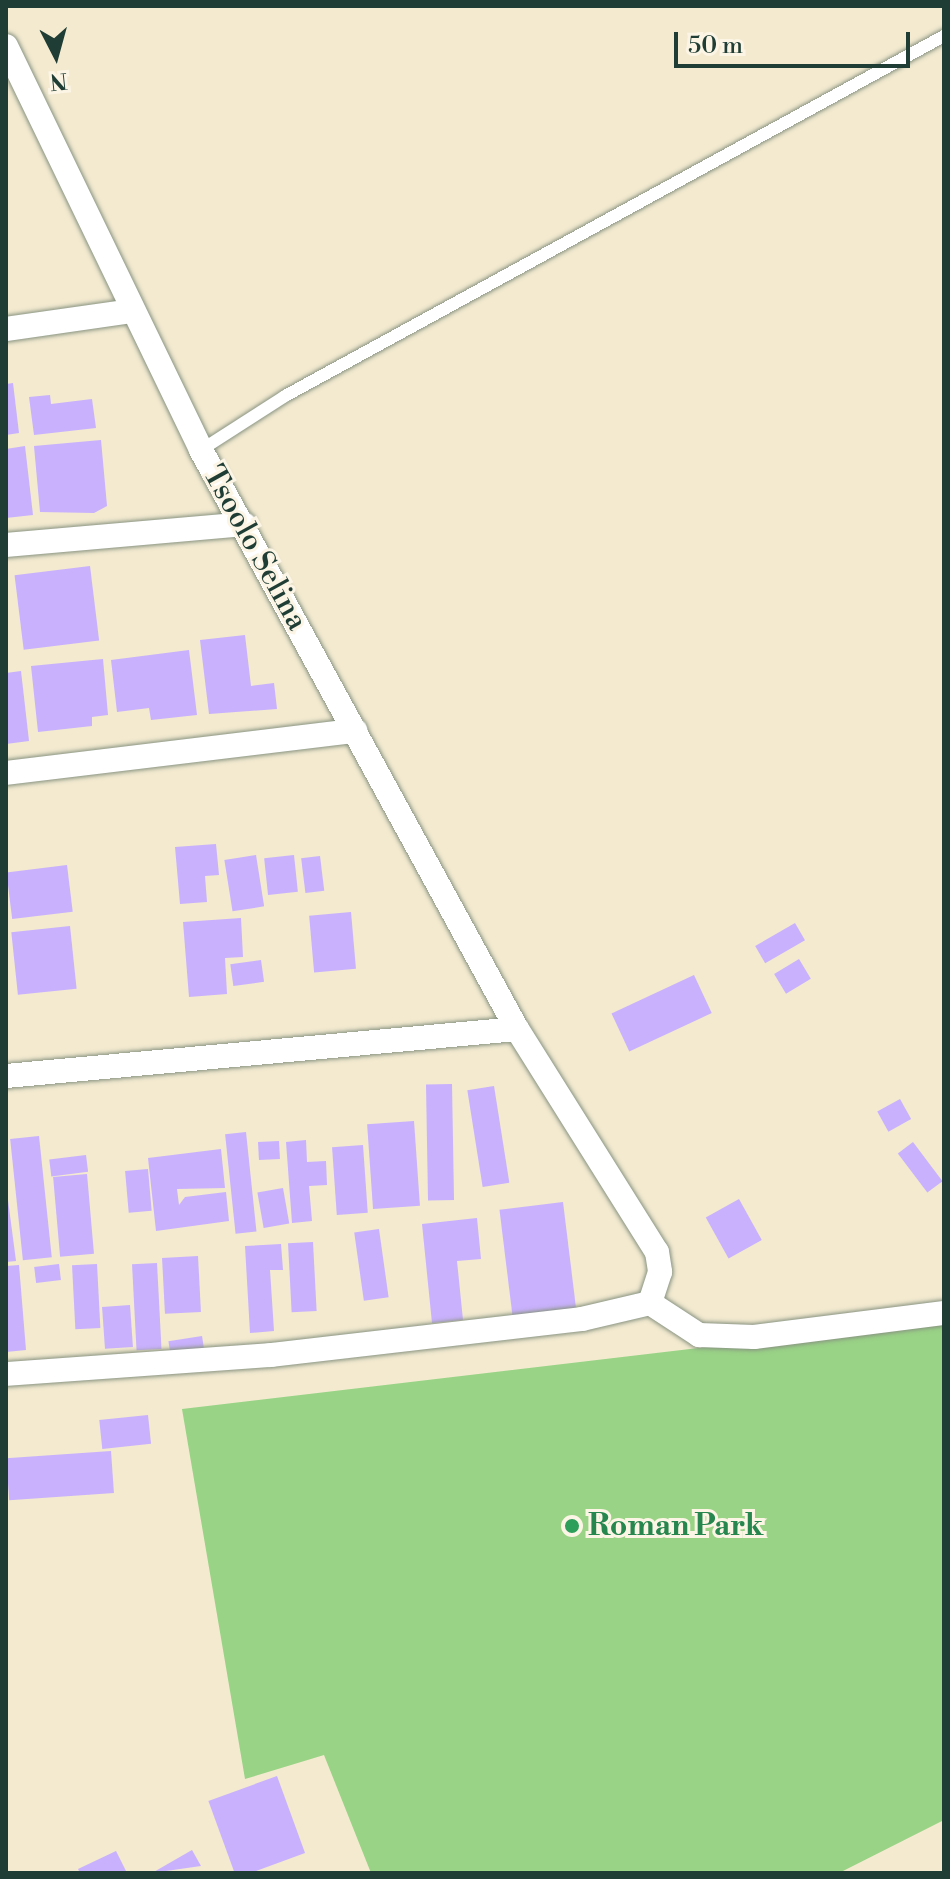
<!DOCTYPE html>
<style>
body{margin:0}
#map{position:relative;width:950px;height:1879px;overflow:hidden;background:#f3ead0;font-family:"Libre Bodoni",serif}
div>[style]{position:absolute}
.green>*{inset:0;background:#99d386}
.building>*{inset:0;background:#c9b1fd;transform-origin:0 0}
.roads{filter:drop-shadow(0 0 2px #899482) drop-shadow(0 0 2px #899482)}
.service>*{height:12px;margin:-6px;padding:0 6px;transform-origin:6px;border-radius:6px;background:#fff}
.minor>*{height:24px;margin:-12px;padding:0 12px;transform-origin:12px;border-radius:12px;background:#fff}
.dots>*{width:22px;height:22px;translate:-50% -50%;box-sizing:border-box;border:4px solid #fcf5e5;border-radius:50%}
span{translate:-50% -50%;white-space:nowrap;text-align:center;line-height:1.15;-webkit-text-stroke:6px #fcf5e5;paint-order:stroke}
.street-label{font-size:30px;color:#1f3d34}
.leisure-label{font-size:30px;color:#27864d;font-weight:700}
.left{translate:0 -50%;text-align:left}
.frame{position:absolute;inset:0;border:8px solid #1f3d34;pointer-events:none}
.north{position:absolute;left:16px;top:16px;width:80px;height:80px;-webkit-text-stroke:6px #fcf5e5;paint-order:stroke;rotate:174deg;font-size:22px;font-weight:700;line-height:32px;text-align:center;color:#1f3d34}
.north::after{content:'';display:block;margin:auto;width:28px;height:36px;background:#1f3d34;clip-path:polygon(50% 0,100% 100%,50% 72%,0 100%)}
.scale{position:absolute;left:674px;top:32px;width:236px;height:36px;box-sizing:border-box;border:4px solid #1f3d34;border-top:0;padding-left:10px;font-size:24px;line-height:28px;white-space:nowrap;color:#1f3d34;-webkit-text-stroke:6px #fcf5e5;paint-order:stroke}
</style>
<div id="map">
<div class="green">
<i style="clip-path:polygon(944px 1319px,944px 1820px,839px 1873px,371px 1873px,324px 1755px,245px 1779px,182px 1409px)"></i>
</div>
<div class="building">
<i style="clip-path:polygon(13px 383px,19px 433px,6px 435px,6px 384px)"></i>
<i style="clip-path:polygon(50px 395px,51px 404px,92px 399px,96px 428px,34px 435px,29px 397px)"></i>
<i style="clip-path:polygon(101px 440px,107px 506px,94px 513px,40px 512px,34px 446px)"></i>
<i style="clip-path:polygon(25px 446px,33px 515px,6px 518px,6px 449px)"></i>
<i style="left:90px;top:566px;width:75px;height:76px;rotate:83deg"></i>
<i style="clip-path:polygon(245px 635px,251px 686px,274px 683px,277px 709px,209px 714px,200px 640px)"></i>
<i style="clip-path:polygon(189px 650px,197px 715px,151px 720px,149px 708px,117px 712px,111px 660px)"></i>
<i style="clip-path:polygon(103px 659px,108px 715px,92px 717px,92px 726px,38px 732px,31px 666px)"></i>
<i style="clip-path:polygon(21px 671px,29px 741px,6px 744px,6px 673px)"></i>
<i style="clip-path:polygon(216px 844px,219px 875px,205px 876px,207px 902px,180px 904px,175px 847px)"></i>
<i style="left:256px;top:855px;width:52px;height:32px;rotate:81deg"></i>
<i style="left:294px;top:855px;width:37px;height:30px;rotate:84deg"></i>
<i style="left:320px;top:856px;width:35px;height:19px;rotate:83deg"></i>
<i style="left:67px;top:865px;width:47px;height:61px;rotate:83deg"></i>
<i style="left:351px;top:912px;width:57px;height:42px;rotate:85deg"></i>
<i style="clip-path:polygon(241px 918px,243px 957px,225px 958px,227px 994px,189px 997px,183px 922px)"></i>
<i style="left:795px;top:923px;width:20px;height:46px;rotate:60deg"></i>
<i style="left:70px;top:926px;width:63px;height:59px;rotate:84deg"></i>
<i style="left:799px;top:959px;width:23px;height:29px;rotate:59deg"></i>
<i style="left:261px;top:960px;width:22px;height:31px;rotate:82deg"></i>
<i style="left:694px;top:975px;width:42px;height:91px;rotate:65deg"></i>
<i style="left:452px;top:1084px;width:116px;height:26px;rotate:89deg"></i>
<i style="left:494px;top:1086px;width:98px;height:27px;rotate:81deg"></i>
<i style="left:900px;top:1099px;width:23px;height:26px;rotate:61deg"></i>
<i style="left:414px;top:1121px;width:85px;height:47px;rotate:86deg"></i>
<i style="left:246px;top:1132px;width:100px;height:21px;rotate:84deg"></i>
<i style="left:39px;top:1136px;width:122px;height:29px;rotate:84deg"></i>
<i style="clip-path:polygon(306px 1140px,307px 1162px,326px 1161px,327px 1185px,309px 1186px,312px 1221px,292px 1223px,286px 1142px)"></i>
<i style="left:279px;top:1141px;width:18px;height:21px;rotate:87deg"></i>
<i style="left:913px;top:1142px;width:49px;height:19px;rotate:53deg"></i>
<i style="left:363px;top:1145px;width:68px;height:31px;rotate:86deg"></i>
<i style="clip-path:polygon(221px 1149px,225px 1188px,177px 1189px,179px 1205px,185px 1197px,226px 1192px,229px 1221px,156px 1231px,148px 1158px)"></i>
<i style="left:86px;top:1155px;width:17px;height:37px;rotate:83deg"></i>
<i style="left:148px;top:1169px;width:42px;height:23px;rotate:85deg"></i>
<i style="left:87px;top:1174px;width:80px;height:34px;rotate:85deg"></i>
<i style="clip-path:polygon(6px 1185px,16px 1261px,6px 1262px)"></i>
<i style="left:283px;top:1188px;width:36px;height:26px;rotate:80deg"></i>
<i style="left:739px;top:1199px;width:47px;height:38px;rotate:61deg"></i>
<i style="left:563px;top:1202px;width:107px;height:64px;rotate:83deg"></i>
<i style="clip-path:polygon(477px 1218px,481px 1259px,457px 1261px,463px 1320px,432px 1323px,422px 1224px)"></i>
<i style="left:379px;top:1229px;width:69px;height:25px;rotate:82deg"></i>
<i style="left:313px;top:1242px;width:69px;height:25px;rotate:87deg"></i>
<i style="clip-path:polygon(281px 1244px,283px 1270px,270px 1270px,274px 1331px,250px 1333px,245px 1246px)"></i>
<i style="left:198px;top:1256px;width:56px;height:36px;rotate:87deg"></i>
<i style="left:157px;top:1263px;width:86px;height:25px;rotate:87deg"></i>
<i style="left:59px;top:1264px;width:16px;height:25px;rotate:83deg"></i>
<i style="left:97px;top:1264px;width:64px;height:25px;rotate:87deg"></i>
<i style="clip-path:polygon(19px 1265px,26px 1350px,6px 1352px,6px 1266px)"></i>
<i style="left:130px;top:1305px;width:42px;height:28px;rotate:86deg"></i>
<i style="left:202px;top:1336px;width:13px;height:34px;rotate:81deg"></i>
<i style="left:148px;top:1415px;width:29px;height:49px;rotate:84deg"></i>
<i style="left:111px;top:1451px;width:42px;height:105px;rotate:86deg"></i>
<i style="left:277px;top:1776px;width:82px;height:73px;rotate:70deg"></i>
<i style="clip-path:polygon(192px 1850px,201px 1866px,152px 1873px)"></i>
<i style="clip-path:polygon(116px 1851px,127px 1873px,80px 1873px,78px 1869px)"></i>
</div>
<div class="roads">
<div class="service">
<i style="left:201px;top:450px;width:100px;rotate:-32.7deg"></i>
<i style="left:285px;top:396px;width:751px;rotate:-28.65deg"></i>
</div>
<div class="minor">
<i style="left:6px;top:46px;width:449px;rotate:64.2deg"></i>
<i style="left:201px;top:450px;width:660px;rotate:61.38deg"></i>
<i style="left:517px;top:1029px;width:263px;rotate:57.9deg"></i>
<i style="left:657px;top:1252px;width:20px;rotate:81deg"></i>
<i style="left:660px;top:1272px;width:33px;rotate:108deg"></i>
<i style="left:650px;top:1303px;width:70px;rotate:166.8deg"></i>
<i style="left:582px;top:1319px;width:313px;rotate:173.4deg"></i>
<i style="left:271px;top:1355px;width:266px;rotate:175.9deg"></i>
<i style="left:6px;top:329px;width:128px;rotate:-8.1deg"></i>
<i style="left:6px;top:545px;width:239px;rotate:-5deg"></i>
<i style="left:6px;top:773px;width:352px;rotate:-6.9deg"></i>
<i style="left:6px;top:1076px;width:513px;rotate:-5.26deg"></i>
<i style="left:650px;top:1303px;width:59px;rotate:33.1deg"></i>
<i style="left:699px;top:1335px;width:55px;rotate:2.1deg"></i>
<i style="left:754px;top:1337px;width:192px;rotate:-7.2deg"></i>
</div>
</div>
<div class="dots">
<i style="left:572px;top:1526px;background:#2e9e5b"></i>
</div>
<div class="street-label">
<span style="left:255px;top:548px;rotate:61deg">Tsoolo Selina</span>
</div>
<div class="leisure-label">
<span class="left" style="left:588px;top:1526px">Roman Park</span>
</div>
<div class="frame"></div>
<div class="north">N</div>
<div class="scale">50 m</div>
</div>
